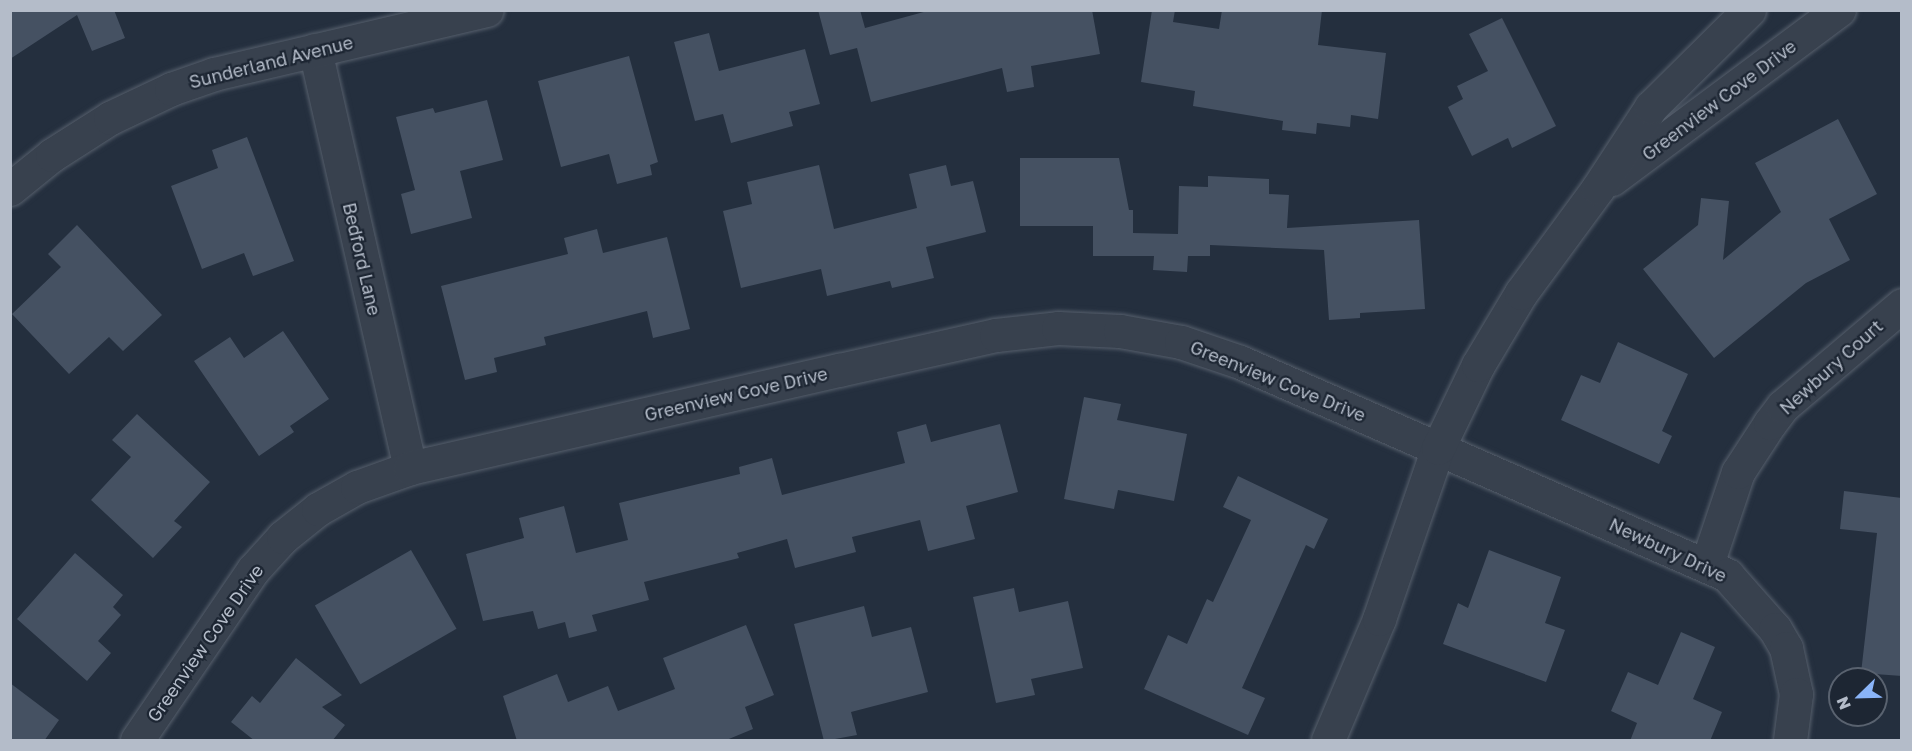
<!DOCTYPE html>
<style>
body{margin:0}
#map{position:relative;width:1912px;height:751px;overflow:hidden;background:#242f3e;font-family:"Golos Text",sans-serif}
div>[style]{position:absolute}
.building>*{inset:0;background:#455162;transform-origin:0 0}
.roads{filter:drop-shadow(0 0 2px #565f6c) drop-shadow(0 0 2px #565f6c)}
.minor>*{height:33px;margin:-16.5px;padding:0 16.5px;transform-origin:16.5px;border-radius:16.5px;background:#38414e}
span{translate:-50% -50%;white-space:nowrap;text-align:center;line-height:1.15;-webkit-text-stroke:4.5px #1d2633;paint-order:stroke}
.street-label{font-size:18px;color:#b4bcc9}
.frame{position:absolute;inset:0;border:12px solid #b4bcc9;pointer-events:none}
.north{position:absolute;left:1828px;top:667px;width:60px;height:60px;box-sizing:border-box;background:#1d2633;border:2px solid #59626f;border-radius:50%;rotate:247deg;font-size:16px;font-weight:700;line-height:24px;text-align:center;color:#b4bcc9}
.north::after{content:'';display:block;margin:auto;width:21px;height:27px;background:#8ab4f8;clip-path:polygon(50% 0,100% 100%,50% 72%,0 100%)}
</style>
<div id="map">
<div class="building">
<i style="clip-path:polygon(10px 10px,114px 10px,125px 38px,92px 51px,77px 15px,10px 59px)"></i>
<i style="clip-path:polygon(818px 10px,860px 10px,865px 28px,931px 10px,1092px 10px,1100px 54px,1031px 66px,1034px 87px,1007px 92px,1002px 68px,871px 102px,857px 48px,830px 55px)"></i>
<i style="clip-path:polygon(1152px 10px,1175px 10px,1173px 22px,1219px 29px,1222px 10px,1322px 10px,1318px 45px,1386px 53px,1378px 119px,1351px 115px,1350px 127px,1317px 123px,1316px 134px,1282px 130px,1283px 121px,1193px 106px,1195px 91px,1141px 82px)"></i>
<i style="clip-path:polygon(1502px 18px,1556px 126px,1512px 148px,1508px 138px,1472px 156px,1448px 107px,1463px 99px,1457px 86px,1488px 71px,1469px 34px)"></i>
<i style="clip-path:polygon(709px 33px,719px 71px,805px 49px,820px 104px,789px 112px,793px 126px,731px 143px,723px 114px,695px 121px,674px 42px)"></i>
<i style="clip-path:polygon(629px 56px,658px 162px,650px 165px,652px 175px,617px 184px,609px 154px,561px 167px,538px 81px)"></i>
<i style="clip-path:polygon(487px 100px,503px 160px,460px 171px,472px 218px,411px 234px,401px 194px,415px 190px,396px 117px,433px 108px,435px 113px)"></i>
<i style="clip-path:polygon(1838px 119px,1877px 194px,1829px 219px,1850px 260px,1806px 283px,1714px 358px,1643px 269px,1698px 225px,1701px 198px,1729px 201px,1723px 260px,1781px 212px,1755px 163px)"></i>
<i style="clip-path:polygon(247px 137px,294px 261px,253px 276px,244px 253px,202px 269px,171px 186px,218px 168px,212px 150px)"></i>
<i style="clip-path:polygon(1020px 158px,1119px 158px,1129px 210px,1133px 210px,1133px 233px,1178px 234px,1179px 186px,1208px 187px,1208px 176px,1269px 179px,1269px 194px,1289px 195px,1287px 228px,1419px 220px,1425px 309px,1360px 313px,1360px 318px,1329px 320px,1324px 250px,1210px 245px,1210px 256px,1188px 256px,1187px 272px,1153px 270px,1154px 256px,1093px 256px,1093px 226px,1020px 226px)"></i>
<i style="clip-path:polygon(819px 165px,834px 229px,917px 208px,909px 174px,946px 165px,951px 186px,973px 181px,986px 232px,926px 247px,934px 278px,892px 288px,890px 281px,827px 296px,821px 269px,741px 288px,723px 211px,752px 204px,747px 182px)"></i>
<i style="clip-path:polygon(77px 225px,162px 315px,123px 351px,109px 337px,69px 374px,12px 314px,61px 267px,48px 254px)"></i>
<i style="clip-path:polygon(597px 229px,603px 253px,667px 237px,690px 329px,653px 338px,647px 311px,544px 337px,546px 345px,494px 358px,497px 372px,465px 380px,441px 286px,568px 254px,564px 238px)"></i>
<i style="clip-path:polygon(283px 331px,329px 399px,290px 426px,294px 432px,259px 456px,194px 361px,230px 337px,244px 358px)"></i>
<i style="clip-path:polygon(1618px 342px,1688px 374px,1662px 431px,1672px 436px,1659px 464px,1561px 420px,1581px 375px,1600px 383px)"></i>
<i style="clip-path:polygon(1084px 397px,1121px 404px,1117px 420px,1187px 434px,1174px 501px,1118px 490px,1114px 509px,1064px 499px)"></i>
<i style="clip-path:polygon(137px 414px,210px 482px,174px 521px,182px 527px,153px 558px,91px 500px,131px 457px,112px 440px)"></i>
<i style="clip-path:polygon(926px 424px,931px 442px,1000px 424px,1018px 492px,966px 506px,975px 539px,928px 551px,920px 520px,852px 537px,856px 552px,795px 568px,787px 539px,737px 553px,739px 558px,644px 582px,649px 600px,592px 615px,597px 631px,569px 638px,565px 622px,538px 629px,533px 611px,483px 621px,466px 554px,524px 538px,519px 518px,564px 506px,576px 553px,628px 540px,619px 503px,740px 474px,739px 467px,772px 458px,782px 495px,905px 463px,897px 432px)"></i>
<i style="clip-path:polygon(1238px 476px,1328px 519px,1314px 549px,1306px 545px,1242px 688px,1265px 698px,1248px 735px,1144px 689px,1168px 635px,1187px 644px,1207px 599px,1213px 602px,1251px 520px,1223px 507px)"></i>
<i style="clip-path:polygon(1844px 491px,1902px 498px,1902px 676px,1861px 673px,1877px 533px,1840px 529px)"></i>
<i style="left:411px;top:550px;width:91px;height:111px;rotate:60deg"></i>
<i style="clip-path:polygon(1489px 550px,1561px 577px,1545px 623px,1565px 630px,1546px 682px,1443px 644px,1458px 603px,1468px 608px)"></i>
<i style="clip-path:polygon(75px 553px,123px 595px,113px 607px,121px 615px,98px 641px,111px 653px,87px 681px,17px 619px)"></i>
<i style="clip-path:polygon(1014px 588px,1019px 612px,1068px 601px,1083px 668px,1031px 679px,1035px 695px,996px 703px,973px 597px)"></i>
<i style="clip-path:polygon(864px 606px,872px 637px,911px 627px,928px 692px,851px 712px,857px 735px,824px 741px,794px 624px)"></i>
<i style="clip-path:polygon(746px 625px,774px 695px,745px 707px,753px 729px,724px 741px,517px 741px,503px 696px,557px 674px,568px 702px,608px 686px,618px 711px,675px 689px,663px 658px)"></i>
<i style="clip-path:polygon(1681px 632px,1715px 647px,1693px 699px,1722px 712px,1710px 741px,1630px 741px,1637px 723px,1611px 711px,1628px 672px,1658px 685px)"></i>
<i style="clip-path:polygon(296px 658px,342px 695px,322px 707px,345px 725px,332px 741px,255px 741px,231px 722px,252px 696px,260px 703px)"></i>
<i style="clip-path:polygon(10px 683px,59px 720px,44px 741px,10px 741px)"></i>
</div>
<div class="roads">
<div class="minor">
<i style="left:315px;top:50px;width:429px;rotate:77.2deg"></i>
<i style="left:1612px;top:179px;width:283px;rotate:-36.7deg"></i>
<i style="left:10px;top:189px;width:54px;rotate:-39deg"></i>
<i style="left:52px;top:155px;width:69px;rotate:-32.5deg"></i>
<i style="left:110px;top:118px;width:68px;rotate:-25.4deg"></i>
<i style="left:171px;top:89px;width:46px;rotate:-19.2deg"></i>
<i style="left:214px;top:74px;width:280px;rotate:-13.2deg"></i>
<i style="left:1707px;top:564px;width:97px;rotate:-71.4deg"></i>
<i style="left:1738px;top:472px;width:59px;rotate:-56.9deg"></i>
<i style="left:1770px;top:423px;width:21px;rotate:-53deg"></i>
<i style="left:1783px;top:406px;width:156px;rotate:-40.3deg"></i>
<i style="left:137px;top:740px;width:206px;rotate:-55.7deg"></i>
<i style="left:253px;top:570px;width:45px;rotate:-47.7deg"></i>
<i style="left:283px;top:537px;width:45px;rotate:-38.7deg"></i>
<i style="left:318px;top:509px;width:45px;rotate:-29.4deg"></i>
<i style="left:357px;top:487px;width:56px;rotate:-19.7deg"></i>
<i style="left:410px;top:468px;width:440px;rotate:-12.9deg"></i>
<i style="left:839px;top:370px;width:161px;rotate:-12.6deg"></i>
<i style="left:996px;top:335px;width:62px;rotate:-6.4deg"></i>
<i style="left:1058px;top:328px;width:62px;rotate:2.8deg"></i>
<i style="left:1120px;top:331px;width:62px;rotate:10.2deg"></i>
<i style="left:1181px;top:342px;width:62px;rotate:18.7deg"></i>
<i style="left:1240px;top:362px;width:532px;rotate:23.62deg"></i>
<i style="left:1727px;top:575px;width:72px;rotate:48.4deg"></i>
<i style="left:1775px;top:629px;width:22px;rotate:60deg"></i>
<i style="left:1786px;top:648px;width:47px;rotate:77.7deg"></i>
<i style="left:1796px;top:694px;width:46px;rotate:97.4deg"></i>
<i style="left:1328px;top:740px;width:131px;rotate:-67.1deg"></i>
<i style="left:1379px;top:619px;width:181px;rotate:-71deg"></i>
<i style="left:1438px;top:448px;width:92px;rotate:-64.3deg"></i>
<i style="left:1478px;top:365px;width:84px;rotate:-59.2deg"></i>
<i style="left:1521px;top:293px;width:130px;rotate:-53.7deg"></i>
<i style="left:1598px;top:188px;width:97px;rotate:-56.8deg"></i>
<i style="left:1651px;top:107px;width:138px;rotate:-44.7deg"></i>
</div>
</div>
<div class="street-label">
<span style="left:271px;top:62px;rotate:-14deg">Sunderland Avenue</span>
<span style="left:1719px;top:100px;rotate:-37deg">Greenview Cove Drive</span>
<span style="left:362px;top:259px;rotate:77deg">Bedford Lane</span>
<span style="left:1831px;top:367px;rotate:-42deg">Newbury Court</span>
<span style="left:1278px;top:381px;rotate:22deg">Greenview Cove Drive</span>
<span style="left:736px;top:394px;rotate:-13deg">Greenview Cove Drive</span>
<span style="left:1668px;top:550px;rotate:25deg">Newbury Drive</span>
<span style="left:205px;top:643px;rotate:-55deg">Greenview Cove Drive</span>
</div>
<div class="frame"></div>
<div class="north">N</div>
</div>
